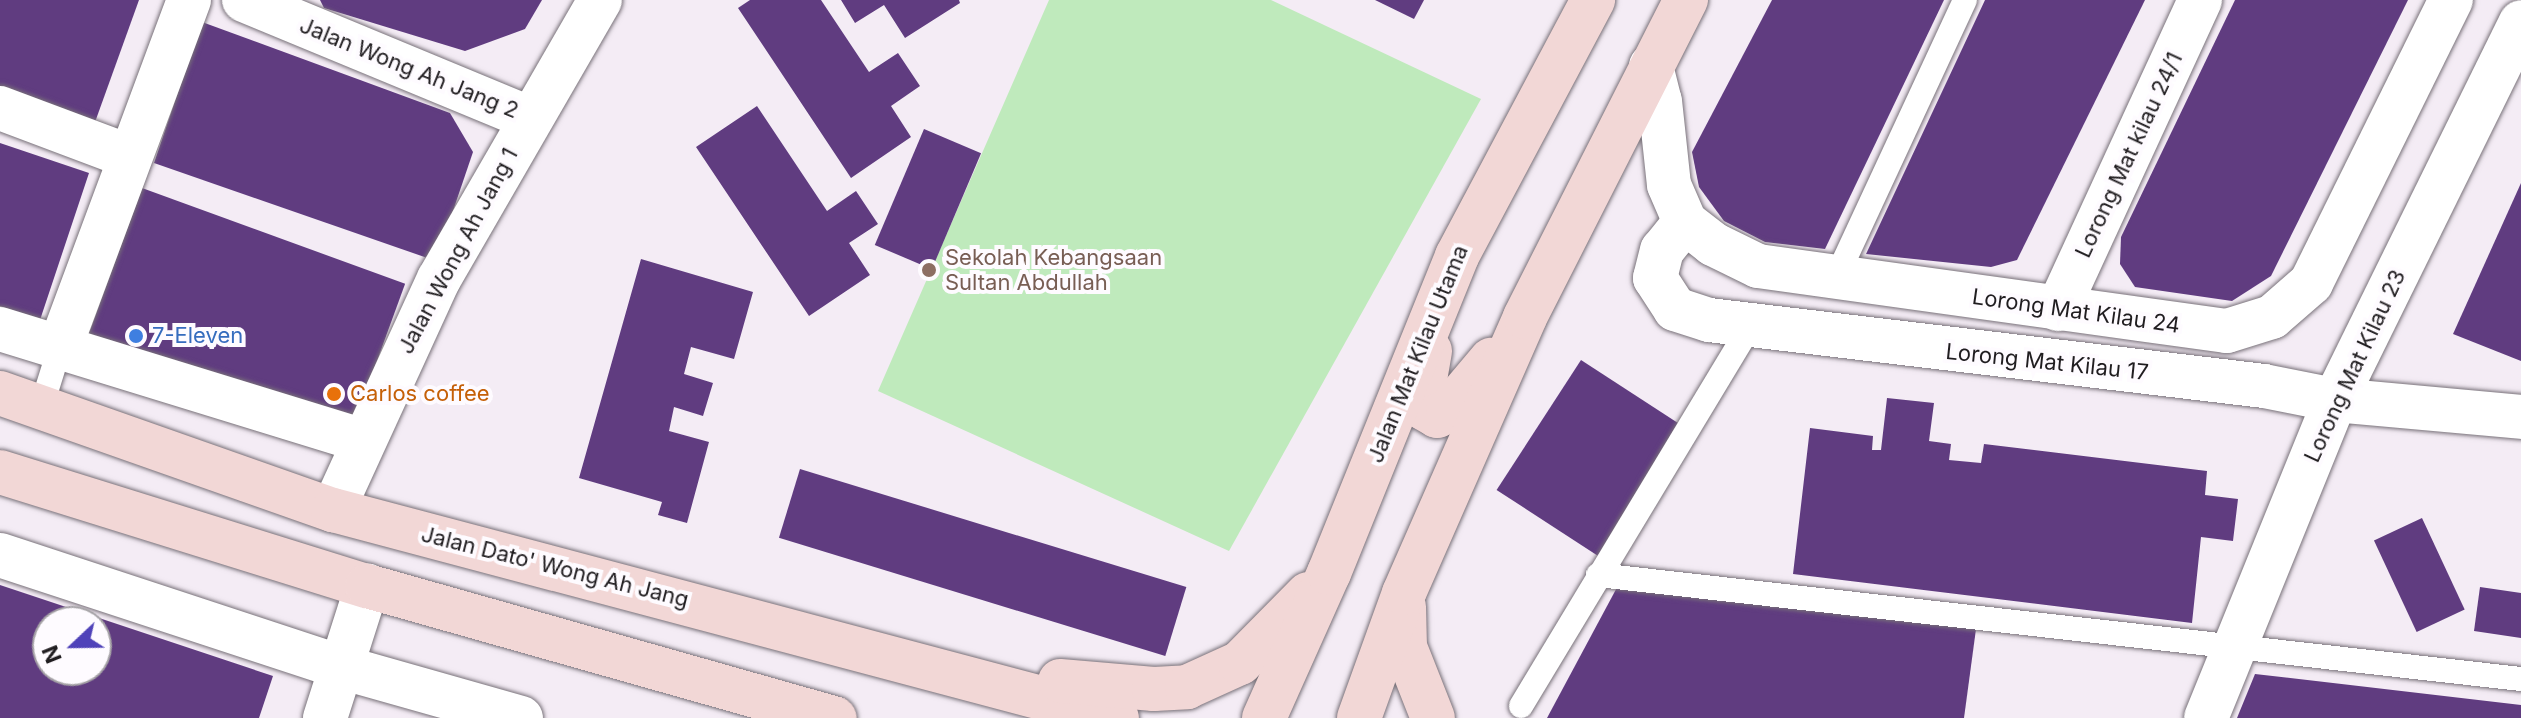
<!DOCTYPE html>
<style>
body{margin:0}
#map{position:relative;width:2521px;height:718px;overflow:hidden;background:#f4ecf5;font-family:Inter,sans-serif}
div>[style]{position:absolute}
.green>*{inset:0;background:#bfeabc}
.building>*{inset:0;background:#603c80;transform-origin:0 0}
.roads{filter:drop-shadow(0 0 2px #787179) drop-shadow(0 0 2px #787179)}
.lane>*{height:24px;margin:-12px;padding:0 12px;transform-origin:12px;border-radius:12px;background:#fff}
.street>*{height:44px;margin:-22px;padding:0 22px;transform-origin:22px;border-radius:22px;background:#fff}
.secondary>*{height:44px;margin:-22px;padding:0 22px;transform-origin:22px;border-radius:22px;background:#f2d7d6}
.dots>*{width:22px;height:22px;translate:-50% -50%;box-sizing:border-box;border:4px solid #fefbff;border-radius:50%}
span{translate:-50% -50%;white-space:nowrap;text-align:center;line-height:1.15;-webkit-text-stroke:8px #fefbff;paint-order:stroke}
.street-label{font-size:22px;color:#201d20}
.education-label{font-size:22px;color:#785e54}
.left{translate:0 -50%;text-align:left}
.shop-label{font-size:22px;color:#366cbe}
.food-label{font-size:22px;color:#c56008}
.north{position:absolute;left:32px;top:606px;width:80px;height:80px;box-sizing:border-box;background:#fefbff;border:2px solid #a5a2a6;border-radius:50%;rotate:248deg;font-size:22px;font-weight:700;line-height:32px;text-align:center;color:#201d20}
.north::after{content:'';display:block;margin:auto;width:28px;height:36px;background:#4f42b9;clip-path:polygon(50% 0,100% 100%,50% 72%,0 100%)}
</style>
<div id="map">
<div class="green">
<i style="clip-path:polygon(1049px 0,1271px 0,1481px 99px,1229px 551px,878px 391px)"></i>
</div>
<div class="building">
<i style="clip-path:polygon(0 0,139px 0,90px 136px,0 104px)"></i>
<i style="clip-path:polygon(320px 0,542px 0,525px 29px,465px 51px,324px 8px)"></i>
<i style="clip-path:polygon(750px 0,821px 0,869px 72px,898px 53px,920px 86px,891px 106px,911px 137px,851px 178px,738px 8px)"></i>
<i style="clip-path:polygon(841px 0,959px 0,960px 3px,905px 38px,884px 5px,855px 23px)"></i>
<i style="clip-path:polygon(1375px 0,1424px 0,1414px 19px)"></i>
<i style="clip-path:polygon(1772px 0,1944px 0,1825px 249px,1765px 242px,1724px 221px,1699px 187px,1692px 152px)"></i>
<i style="clip-path:polygon(1985px 0,2145px 0,2017px 260px,1991px 267px,1866px 254px)"></i>
<i style="clip-path:polygon(2235px 0,2408px 0,2271px 276px,2232px 301px,2135px 287px,2120px 264px,2121px 237px)"></i>
<i style="clip-path:polygon(202px 22px,450px 113px,473px 152px,436px 261px,154px 163px)"></i>
<i style="clip-path:polygon(757px 106px,827px 211px,856px 191px,878px 224px,849px 243px,870px 275px,809px 316px,696px 147px)"></i>
<i style="left:924px;top:129px;width:62px;height:126px;rotate:23deg"></i>
<i style="clip-path:polygon(0 143px,89px 173px,40px 320px,0 306px)"></i>
<i style="clip-path:polygon(2521px 183px,2521px 361px,2453px 334px)"></i>
<i style="left:142px;top:188px;width:280px;height:157px;rotate:20deg"></i>
<i style="clip-path:polygon(641px 259px,753px 292px,734px 359px,691px 347px,684px 374px,713px 383px,703px 416px,674px 407px,669px 431px,709px 442px,687px 523px,658px 515px,662px 502px,579px 478px)"></i>
<i style="left:1581px;top:360px;width:122px;height:155px;rotate:33deg"></i>
<i style="clip-path:polygon(1887px 398px,1934px 403px,1929px 441px,1951px 444px,1949px 460px,1981px 463px,1984px 444px,2207px 471px,2205px 495px,2238px 499px,2233px 541px,2201px 537px,2192px 623px,1793px 574px,1810px 428px,1873px 436px,1872px 450px,1881px 450px)"></i>
<i style="left:800px;top:469px;width:404px;height:72px;rotate:17deg"></i>
<i style="left:2422px;top:518px;width:101px;height:53px;rotate:65deg"></i>
<i style="clip-path:polygon(1621px 580px,1976px 629px,1964px 718px,1547px 718px)"></i>
<i style="clip-path:polygon(evenodd,0 585px,273px 676px,259px 718px,0 718px,0 585px,48px 622px,96px 622px,96px 670px,48px 670px,48px 622px)"></i>
<i style="clip-path:polygon(2480px 587px,2521px 593px,2521px 638px,2474px 631px)"></i>
<i style="clip-path:polygon(2255px 674px,2521px 705px,2521px 718px,2237px 718px)"></i>
</div>
<div class="roads">
<div class="lane">
<i style="left:1836px;top:278px;width:306px;rotate:-65.1deg"></i>
<i style="left:41px;top:408px;width:64px;rotate:-72.7deg"></i>
<i style="left:1598px;top:575px;width:929px;rotate:6.43deg"></i>
<i style="left:1521px;top:706px;width:444px;rotate:-58.9deg"></i>
</div>
<div class="street">
<i style="left:244px;top:0;width:308px;rotate:22.5deg"></i>
<i style="left:1651px;top:66px;width:36px;rotate:76deg"></i>
<i style="left:1660px;top:101px;width:84px;rotate:83.9deg"></i>
<i style="left:1669px;top:185px;width:40px;rotate:66.6deg"></i>
<i style="left:1685px;top:222px;width:36px;rotate:38deg"></i>
<i style="left:1713px;top:244px;width:50px;rotate:26.1deg"></i>
<i style="left:1758px;top:266px;width:473px;rotate:7.9deg"></i>
<i style="left:2227px;top:331px;width:47px;rotate:-17.3deg"></i>
<i style="left:2272px;top:317px;width:52px;rotate:-41.1deg"></i>
<i style="left:2311px;top:283px;width:316px;rotate:-63.7deg"></i>
<i style="left:0;top:108px;width:137px;rotate:20.6deg"></i>
<i style="left:1685px;top:222px;width:36px;rotate:129deg"></i>
<i style="left:1662px;top:250px;width:29px;rotate:104deg"></i>
<i style="left:1655px;top:278px;width:37px;rotate:57deg"></i>
<i style="left:1675px;top:309px;width:36px;rotate:18deg"></i>
<i style="left:1709px;top:320px;width:559px;rotate:6.78deg"></i>
<i style="left:2264px;top:386px;width:72px;rotate:11.2deg"></i>
<i style="left:2335px;top:400px;width:187px;rotate:5.2deg"></i>
<i style="left:2058px;top:309px;width:340px;rotate:-65.3deg"></i>
<i style="left:0;top:329px;width:380px;rotate:17.1deg"></i>
<i style="left:60px;top:347px;width:370px;rotate:-69.6deg"></i>
<i style="left:333px;top:510px;width:254px;rotate:-65.4deg"></i>
<i style="left:439px;top:279px;width:322px;rotate:-60deg"></i>
<i style="left:0;top:555px;width:359px;rotate:18.2deg"></i>
<i style="left:341px;top:667px;width:187px;rotate:15.8deg"></i>
<i style="left:325px;top:718px;width:139px;rotate:-72.3deg"></i>
<i style="left:2206px;top:718px;width:343px;rotate:-67.9deg"></i>
<i style="left:2335px;top:400px;width:421px;rotate:-63.8deg"></i>
</div>
<div class="secondary">
<i style="left:1430px;top:351px;width:47px;rotate:99.9deg"></i>
<i style="left:1422px;top:397px;width:12px;rotate:76deg"></i>
<i style="left:1425px;top:409px;width:14px;rotate:30deg"></i>
<i style="left:1437px;top:416px;width:12px;rotate:-24deg"></i>
<i style="left:1448px;top:411px;width:67px;rotate:-49.9deg"></i>
<i style="left:0;top:393px;width:353px;rotate:19.4deg"></i>
<i style="left:333px;top:510px;width:811px;rotate:14.86deg"></i>
<i style="left:0;top:472px;width:384px;rotate:17.3deg"></i>
<i style="left:367px;top:586px;width:486px;rotate:15.8deg"></i>
<i style="left:1404px;top:607px;width:40px;rotate:88.6deg"></i>
<i style="left:1405px;top:647px;width:76px;rotate:68.5deg"></i>
<i style="left:1060px;top:681px;width:94px;rotate:4.9deg"></i>
<i style="left:1154px;top:689px;width:33px;rotate:-3deg"></i>
<i style="left:1187px;top:687px;width:58px;rotate:-24.4deg"></i>
<i style="left:1240px;top:663px;width:97px;rotate:-45.4deg"></i>
<i style="left:1264px;top:718px;width:159px;rotate:-65.9deg"></i>
<i style="left:1329px;top:573px;width:342px;rotate:-68deg"></i>
<i style="left:1457px;top:256px;width:290px;rotate:-62deg"></i>
<i style="left:1359px;top:718px;width:133px;rotate:-70.2deg"></i>
<i style="left:1404px;top:593px;width:301px;rotate:-66.3deg"></i>
<i style="left:1525px;top:317px;width:356px;rotate:-63.1deg"></i>
</div>
</div>
<div class="dots">
<i style="left:929px;top:270px;background:#8d6e63"></i>
<i style="left:136px;top:336px;background:#3f7fe0"></i>
<i style="left:334px;top:394px;background:#e8710a"></i>
</div>
<div class="street-label">
<span style="left:409px;top:68px;rotate:22deg">Jalan Wong Ah Jang 2</span>
<span style="left:2129px;top:155px;rotate:-65deg">Lorong Mat kilau 24/1</span>
<span style="left:458px;top:251px;rotate:-62deg">Jalan Wong Ah Jang 1</span>
<span style="left:2076px;top:311px;rotate:8deg">Lorong Mat Kilau 24</span>
<span style="left:1418px;top:354px;rotate:-68deg">Jalan Mat Kilau Utama</span>
<span style="left:2047px;top:362px;rotate:6deg">Lorong Mat Kilau 17</span>
<span style="left:2355px;top:366px;rotate:-65deg">Lorong Mat Kilau 23</span>
<span style="left:555px;top:567px;rotate:14deg">Jalan Dato' Wong Ah Jang</span>
</div>
<div class="education-label">
<span class="left" style="left:945px;top:270px">Sekolah Kebangsaan<br>Sultan Abdullah</span>
</div>
<div class="shop-label">
<span class="left" style="left:152px;top:336px">7-Eleven</span>
</div>
<div class="food-label">
<span class="left" style="left:350px;top:394px">Carlos coffee</span>
</div>
<div class="north">N</div>
</div>
